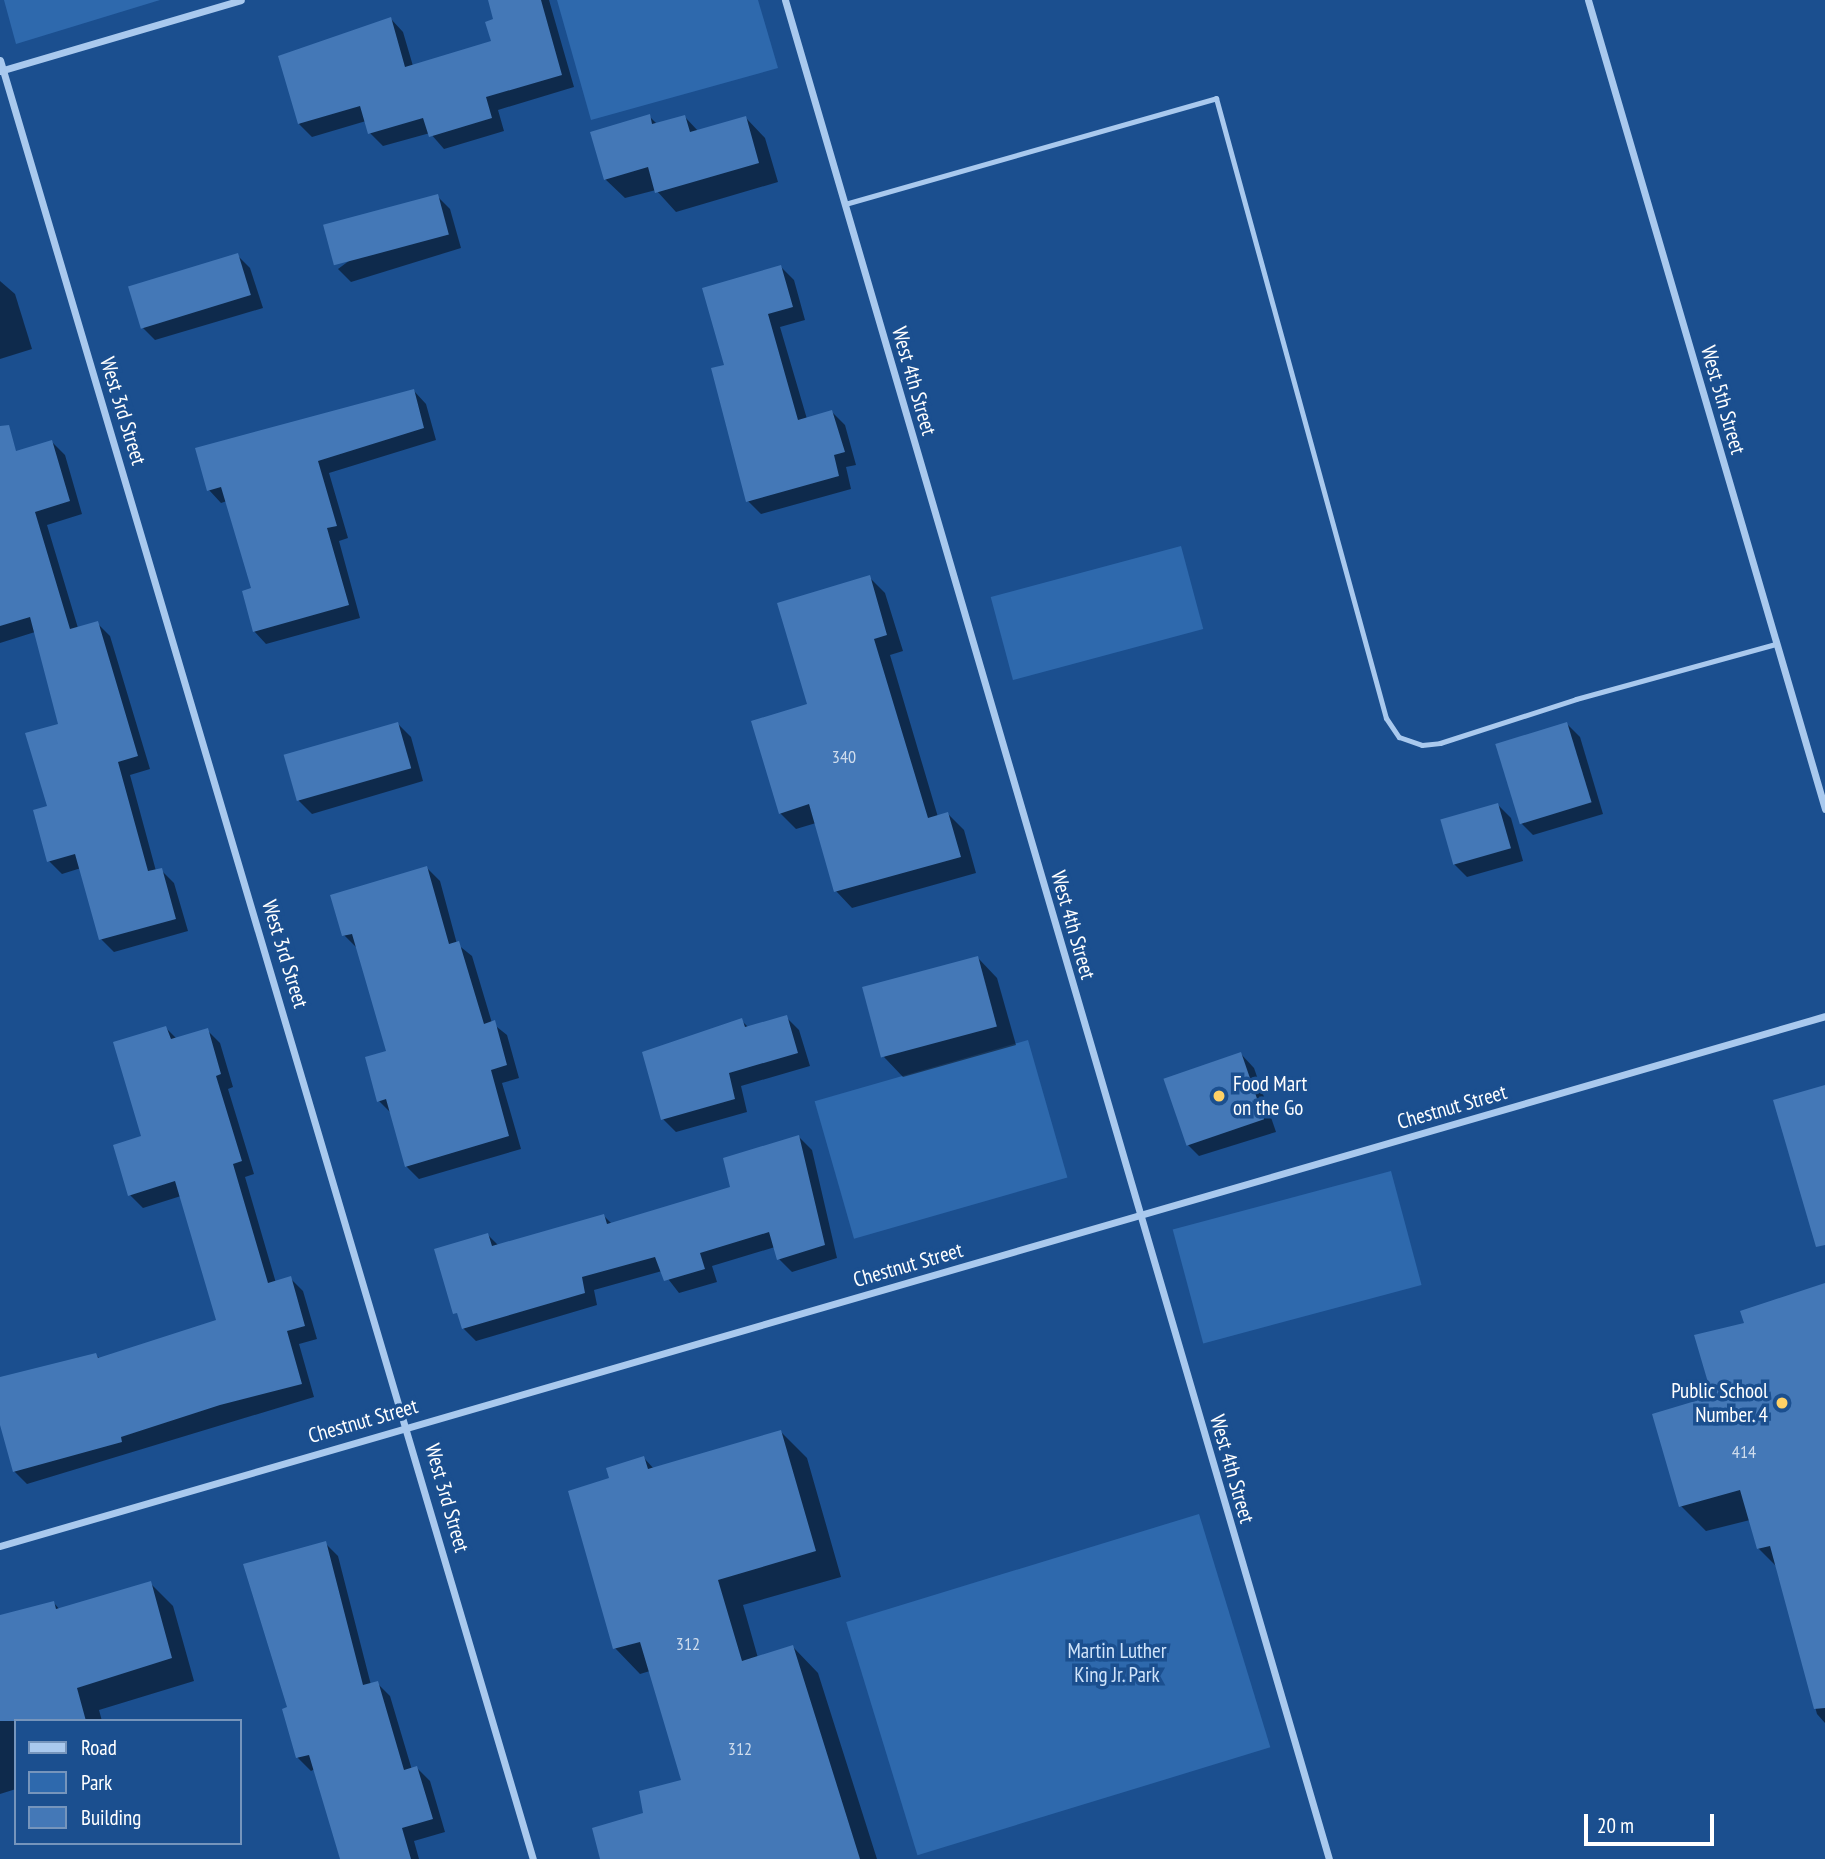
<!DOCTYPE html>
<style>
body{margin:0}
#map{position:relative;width:1825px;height:1859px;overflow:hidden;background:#1b4f8f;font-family:"PT Sans Narrow",sans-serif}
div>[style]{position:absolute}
.green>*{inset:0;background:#2e69ad;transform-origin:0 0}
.shadow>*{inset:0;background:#0007}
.building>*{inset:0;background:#4478b7;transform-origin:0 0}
.service>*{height:5px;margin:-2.5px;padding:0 2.5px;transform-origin:2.5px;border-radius:2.5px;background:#a9c9ee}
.minor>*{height:7px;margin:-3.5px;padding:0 3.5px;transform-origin:3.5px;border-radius:3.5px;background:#a9c9ee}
.dots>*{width:19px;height:19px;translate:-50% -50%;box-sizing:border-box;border:4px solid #1b4f8f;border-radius:50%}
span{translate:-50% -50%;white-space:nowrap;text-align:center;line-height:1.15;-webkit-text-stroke:7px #1b4f8f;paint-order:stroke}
.number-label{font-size:18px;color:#d0dded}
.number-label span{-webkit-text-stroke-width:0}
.street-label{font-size:21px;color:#fff}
.poi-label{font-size:21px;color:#fff}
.left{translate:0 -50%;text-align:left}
.right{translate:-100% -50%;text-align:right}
.park-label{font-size:21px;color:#cfe3fa}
.legend{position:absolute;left:14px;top:1719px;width:228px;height:126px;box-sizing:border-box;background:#1b4f8f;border:2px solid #7695bc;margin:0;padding:9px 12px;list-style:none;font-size:21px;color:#fff}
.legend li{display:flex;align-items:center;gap:14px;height:35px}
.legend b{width:35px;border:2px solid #7695bc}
.scale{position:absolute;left:1584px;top:1814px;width:130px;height:32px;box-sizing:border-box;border:4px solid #fff;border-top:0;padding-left:9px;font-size:21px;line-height:24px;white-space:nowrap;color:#fff;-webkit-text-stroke:5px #1b4f8f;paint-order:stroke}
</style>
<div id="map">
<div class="green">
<i style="clip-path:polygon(4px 0,160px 0,16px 44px)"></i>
<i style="clip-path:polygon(557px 0,758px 0,778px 68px,591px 120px)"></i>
<i style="left:1181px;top:546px;width:86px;height:197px;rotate:75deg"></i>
<i style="left:1028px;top:1040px;width:143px;height:222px;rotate:74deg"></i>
<i style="left:1391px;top:1171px;width:118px;height:226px;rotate:75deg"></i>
<i style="left:1199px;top:1514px;width:244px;height:369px;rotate:73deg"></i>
</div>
<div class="shadow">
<i style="clip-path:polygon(490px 0,549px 0,574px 87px,498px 110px,504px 131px,444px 149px,430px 133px,383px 146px,370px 133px,366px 121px,312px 137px,299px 124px,391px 19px,403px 32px,413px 66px,493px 42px,496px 21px)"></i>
<i style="clip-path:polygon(649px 116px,657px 124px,684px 116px,699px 132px,746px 118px,765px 138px,778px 182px,676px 212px,656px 190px,625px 198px,605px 179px)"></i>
<i style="clip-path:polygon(437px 196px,450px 209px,461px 248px,351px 282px,338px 269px)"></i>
<i style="clip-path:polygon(237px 255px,250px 268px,263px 308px,155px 340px,142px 327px)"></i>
<i style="clip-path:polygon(781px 267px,794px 280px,805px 320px,780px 327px,807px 419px,832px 412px,845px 425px,856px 465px,846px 467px,851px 489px,761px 514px,748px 501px,726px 366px)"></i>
<i style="clip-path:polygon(0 281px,15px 294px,32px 349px,0 359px)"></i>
<i style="clip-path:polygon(414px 391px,426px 404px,436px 440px,329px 473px,348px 538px,339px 541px,360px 618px,266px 644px,254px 631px,253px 589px,227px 501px,221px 503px,209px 490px,197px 450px)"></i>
<i style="clip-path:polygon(52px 442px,65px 455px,82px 514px,47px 525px,78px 628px,97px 623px,110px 636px,150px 769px,130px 775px,156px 871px,161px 870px,174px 883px,188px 931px,114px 952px,101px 939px,81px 868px,62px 874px,49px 861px,49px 807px,60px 725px,35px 632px,0 643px,0 457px)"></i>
<i style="clip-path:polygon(869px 577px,885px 593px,903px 651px,890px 655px,938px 817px,948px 814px,964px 830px,976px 873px,852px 908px,836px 891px,816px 823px,796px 829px,780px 813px,810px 705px)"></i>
<i style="clip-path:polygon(398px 724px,411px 737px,423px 781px,312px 814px,299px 801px,286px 756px)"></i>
<i style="clip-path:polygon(1567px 724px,1580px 737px,1603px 814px,1533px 835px,1520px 822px)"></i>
<i style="clip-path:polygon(1498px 805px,1511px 818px,1523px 861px,1467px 877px,1454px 864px,1442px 821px)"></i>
<i style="clip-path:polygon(427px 868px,440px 881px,457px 944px,472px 956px,492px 1023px,507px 1035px,519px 1078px,502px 1083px,521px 1149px,419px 1179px,406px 1166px,392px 1114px,379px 1101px,388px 1052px,357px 948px,344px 935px)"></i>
<i style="clip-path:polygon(978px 958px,997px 978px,1016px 1045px,903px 1077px,884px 1057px)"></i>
<i style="clip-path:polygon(786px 1017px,799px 1030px,810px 1066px,741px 1086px,747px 1112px,676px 1132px,663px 1119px,741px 1020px,749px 1028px)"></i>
<i style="clip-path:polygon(166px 1028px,177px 1039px,207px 1030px,220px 1043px,233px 1087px,228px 1089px,254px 1174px,245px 1177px,276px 1283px,290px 1278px,303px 1291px,317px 1339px,299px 1344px,314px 1397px,27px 1484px,14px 1471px,0 1418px,0 1379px,96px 1355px,100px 1359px,217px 1321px,181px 1196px,143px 1208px,130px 1195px)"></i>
<i style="clip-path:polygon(1241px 1054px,1254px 1068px,1276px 1132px,1199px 1156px,1186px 1143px)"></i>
<i style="clip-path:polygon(799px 1137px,812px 1150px,837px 1258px,792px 1272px,779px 1259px,775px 1247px,712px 1266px,717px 1282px,679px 1293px,662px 1271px,594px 1290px,597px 1305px,476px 1341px,463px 1328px,488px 1235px,499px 1246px,604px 1216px,612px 1224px,732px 1189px)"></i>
<i style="clip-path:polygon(1825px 1285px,1825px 1723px,1817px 1714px,1778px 1568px,1758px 1548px,1750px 1520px,1706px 1531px,1681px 1506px,1714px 1397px,1747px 1324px)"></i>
<i style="clip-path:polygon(781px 1432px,807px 1458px,841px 1577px,743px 1605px,758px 1658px,793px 1647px,818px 1673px,877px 1859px,602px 1859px,683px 1781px,650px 1671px,640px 1674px,615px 1648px,611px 1479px,644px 1458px,654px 1469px)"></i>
<i style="clip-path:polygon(325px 1543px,338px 1556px,371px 1685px,377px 1683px,390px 1696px,412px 1770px,417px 1768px,430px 1781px,445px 1832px,414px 1841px,419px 1859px,342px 1859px,315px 1769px,311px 1771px,298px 1758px,289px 1708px)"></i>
<i style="clip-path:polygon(150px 1583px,173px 1606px,194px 1681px,99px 1710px,102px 1721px,16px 1721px,16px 1789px,0 1794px,0 1629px,54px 1603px,60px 1610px)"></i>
</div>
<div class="building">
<i style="clip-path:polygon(488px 0,541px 0,562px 75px,486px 97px,492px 118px,429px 137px,423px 118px,368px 134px,360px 106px,298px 124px,278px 56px,391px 17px,405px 67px,491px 41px,485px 22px,493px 19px)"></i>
<i style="clip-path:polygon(650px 114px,652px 124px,685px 115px,690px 132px,746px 116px,759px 163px,655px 193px,648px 167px,604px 180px,590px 132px)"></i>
<i style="left:438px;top:194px;width:42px;height:119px;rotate:75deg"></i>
<i style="left:238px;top:253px;width:44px;height:115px;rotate:73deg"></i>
<i style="clip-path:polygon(781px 265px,793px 307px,768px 314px,798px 420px,832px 410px,845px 452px,834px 455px,839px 476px,746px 502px,711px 368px,724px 365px,702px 288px)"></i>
<i style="clip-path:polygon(414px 389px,424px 428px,318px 461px,337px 526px,327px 528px,349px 605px,253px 632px,242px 591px,251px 588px,221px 487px,207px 491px,195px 448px)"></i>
<i style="clip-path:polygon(9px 425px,16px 451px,52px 440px,70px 501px,35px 512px,70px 629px,98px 621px,138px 756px,118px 762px,148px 871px,162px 868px,176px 919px,99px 940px,75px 854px,47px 862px,33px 810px,47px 806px,25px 733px,58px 724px,30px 617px,0 626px,0 426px)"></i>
<i style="clip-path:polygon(870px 575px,887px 635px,874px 639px,928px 818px,948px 812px,961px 857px,834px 892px,809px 804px,779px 814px,751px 721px,807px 704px,777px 603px)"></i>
<i style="left:398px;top:722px;width:48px;height:119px;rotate:74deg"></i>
<i style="left:1567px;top:722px;width:84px;height:75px;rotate:73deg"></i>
<i style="left:1498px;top:803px;width:47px;height:60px;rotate:74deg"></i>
<i style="clip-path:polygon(427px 866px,449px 944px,459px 941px,484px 1024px,495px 1020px,507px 1065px,491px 1070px,509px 1136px,405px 1167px,386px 1099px,377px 1102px,365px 1057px,386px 1051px,352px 934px,342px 936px,330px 895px)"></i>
<i style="left:978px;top:956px;width:73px;height:120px;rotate:75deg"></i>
<i style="clip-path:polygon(787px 1015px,798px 1053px,729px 1073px,735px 1099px,661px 1120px,642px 1052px,742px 1018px,745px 1027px)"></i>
<i style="clip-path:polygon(166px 1026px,171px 1039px,208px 1028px,221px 1074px,216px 1076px,242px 1161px,233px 1164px,268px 1283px,291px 1276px,305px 1326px,287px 1331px,302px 1384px,220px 1405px,121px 1437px,122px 1442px,13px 1472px,0 1425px,0 1377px,96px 1353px,98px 1358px,216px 1320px,175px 1181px,128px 1196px,113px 1145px,141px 1136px,113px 1042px)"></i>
<i style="left:1241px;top:1052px;width:71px;height:82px;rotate:71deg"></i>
<i style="clip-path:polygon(1825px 1085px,1825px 1245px,1816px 1247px,1773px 1100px)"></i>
<i style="clip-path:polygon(799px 1135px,825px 1245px,777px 1260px,769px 1232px,700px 1253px,705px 1269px,664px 1281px,655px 1257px,582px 1277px,585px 1293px,462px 1329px,457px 1313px,453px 1314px,434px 1249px,488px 1233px,492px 1246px,604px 1214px,607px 1224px,730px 1187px,723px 1158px)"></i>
<i style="clip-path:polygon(1825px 1283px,1825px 1708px,1814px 1709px,1770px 1546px,1757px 1549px,1740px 1490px,1679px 1507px,1652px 1414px,1712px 1396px,1694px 1335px,1744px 1323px,1740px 1311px)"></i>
<i style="clip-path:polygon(781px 1430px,816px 1551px,718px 1580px,742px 1661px,793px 1645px,860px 1859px,600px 1859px,592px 1828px,643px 1813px,639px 1791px,681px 1780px,640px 1642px,613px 1649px,568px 1491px,609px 1478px,606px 1468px,644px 1456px,648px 1469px)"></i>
<i style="clip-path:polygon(326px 1541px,363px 1685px,378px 1681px,404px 1770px,417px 1766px,433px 1819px,402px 1828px,411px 1859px,340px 1859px,309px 1755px,296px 1758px,282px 1709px,287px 1707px,243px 1564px)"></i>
<i style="clip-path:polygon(151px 1581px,172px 1658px,77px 1688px,86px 1721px,0 1721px,0 1615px,54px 1601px,56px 1609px)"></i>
</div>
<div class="service">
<i style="left:845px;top:204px;width:386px;rotate:-15.9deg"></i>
<i style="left:1216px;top:98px;width:643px;rotate:74.67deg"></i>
<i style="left:1386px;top:718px;width:23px;rotate:56deg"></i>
<i style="left:1399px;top:737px;width:24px;rotate:19deg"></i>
<i style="left:1422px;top:745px;width:18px;rotate:-6deg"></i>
<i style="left:1440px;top:743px;width:143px;rotate:-17.9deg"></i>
<i style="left:1576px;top:699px;width:207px;rotate:-15.4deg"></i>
</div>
<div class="minor">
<i style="left:785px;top:0;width:1937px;rotate:73.69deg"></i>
<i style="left:1588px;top:0;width:843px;rotate:73.67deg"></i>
<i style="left:0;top:60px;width:1876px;rotate:73.5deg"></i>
<i style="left:0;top:71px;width:251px;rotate:-16.4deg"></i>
<i style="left:0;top:1546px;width:1900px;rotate:-16.19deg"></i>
</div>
<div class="dots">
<i style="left:1219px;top:1096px;background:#ffd166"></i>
<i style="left:1782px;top:1403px;background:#ffd166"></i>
</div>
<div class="number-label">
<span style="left:844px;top:757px">340</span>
<span style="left:1744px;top:1452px">414</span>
<span style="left:688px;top:1644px">312</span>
<span style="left:740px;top:1749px">312</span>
</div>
<div class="street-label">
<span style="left:914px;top:381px;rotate:74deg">West 4th Street</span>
<span style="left:1723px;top:400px;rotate:74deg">West 5th Street</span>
<span style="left:123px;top:411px;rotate:73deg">West 3rd Street</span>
<span style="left:1073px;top:925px;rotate:74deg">West 4th Street</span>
<span style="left:285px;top:954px;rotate:73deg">West 3rd Street</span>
<span style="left:1452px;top:1107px;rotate:-16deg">Chestnut Street</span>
<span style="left:908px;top:1265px;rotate:-16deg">Chestnut Street</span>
<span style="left:363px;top:1421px;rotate:-16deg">Chestnut Street</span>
<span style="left:1232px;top:1469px;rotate:74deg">West 4th Street</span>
<span style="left:447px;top:1498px;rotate:74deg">West 3rd Street</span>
</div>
<div class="poi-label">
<span class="left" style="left:1233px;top:1096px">Food Mart<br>on the Go</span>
<span class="right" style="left:1768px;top:1403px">Public School<br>Number. 4</span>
</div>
<div class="park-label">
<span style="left:1117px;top:1663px">Martin Luther<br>King Jr. Park</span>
</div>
<ul class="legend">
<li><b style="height:9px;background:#a9c9ee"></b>Road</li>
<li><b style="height:19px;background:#2e69ad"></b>Park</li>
<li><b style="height:19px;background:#4478b7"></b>Building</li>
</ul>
<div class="scale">20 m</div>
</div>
